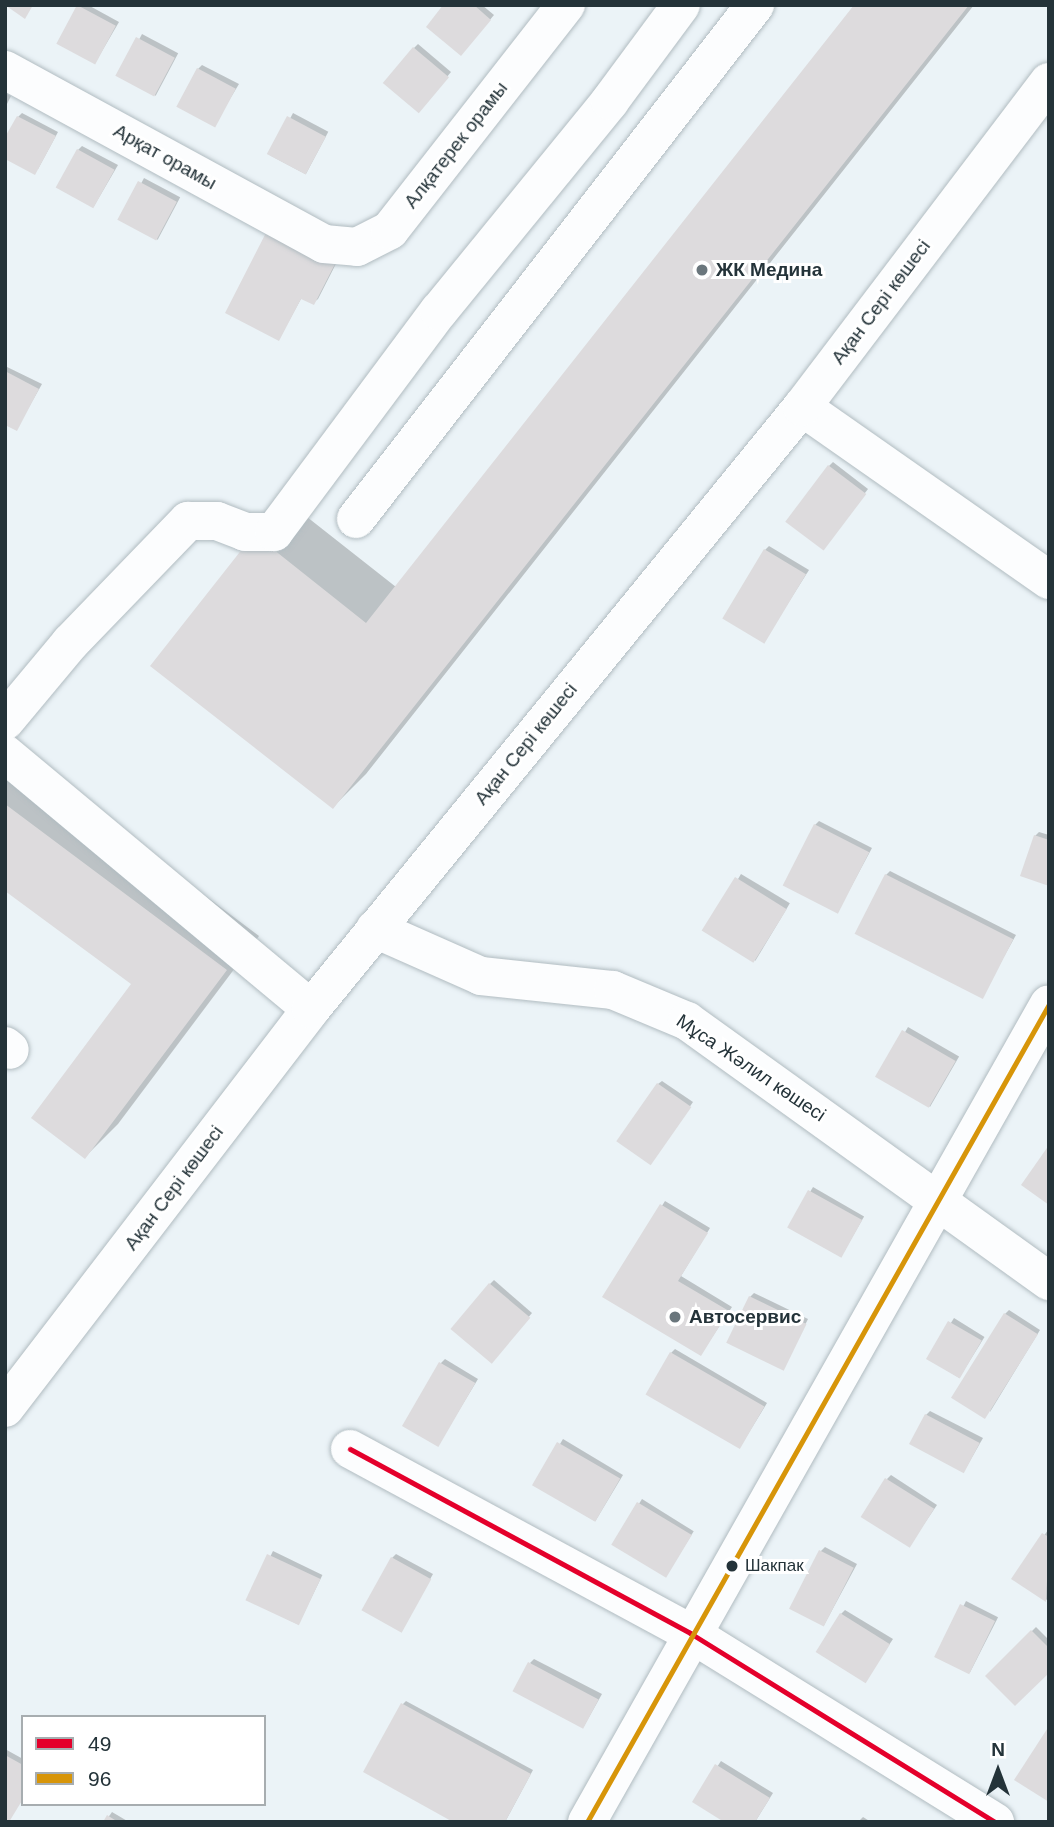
<!DOCTYPE html>
<meta charset="utf-8">
<style>
body{margin:0}
#map{position:relative;width:1054px;height:1827px;overflow:hidden;background:#ebf3f7;font-family:Helvetica,sans-serif}
div>[style]{position:absolute}
.shadow>*{inset:0;background:#0003;transform-origin:0 0}
.building>*{inset:0;background:#dddbdd;transform-origin:0 0}
.roads{filter:drop-shadow(0 0 2px #b1bcc1) drop-shadow(0 0 2px #b1bcc1)}
.minor>*{height:38px;margin:-19px;padding:0 19px;transform-origin:19px;border-radius:19px;background:#fcfdfe}
.bus-1>*{height:5px;margin:-2.5px;padding:0 2.5px;transform-origin:2.5px;border-radius:2.5px;background:#e4002b}
.bus-2>*{height:5px;margin:-2.5px;padding:0 2.5px;transform-origin:2.5px;border-radius:2.5px;background:#d79509}
.dots>*{width:19px;height:19px;translate:-50% -50%;box-sizing:border-box;border:4px solid #fff;border-radius:50%}
span{translate:-50% -50%;white-space:nowrap;text-align:center;line-height:1.15;-webkit-text-stroke:6px #fff;paint-order:stroke}
.bus-label{font-size:17px;color:#243339}
.left{translate:0 -50%;text-align:left}
.street-label{font-size:19px;color:#243339}
.poi-label{font-size:19px;color:#243339;font-weight:700}
.frame{position:absolute;inset:0;border:7px solid #243339;pointer-events:none}
.legend{position:absolute;left:21px;top:1715px;width:245px;height:91px;box-sizing:border-box;background:#fff;border:2px solid #a7adb0;margin:0;padding:9px 12px;list-style:none;font-size:21px;color:#243339}
.legend li{display:flex;align-items:center;gap:14px;height:35px}
.legend b{width:35px;border:2px solid #a7adb0}
.north{position:absolute;left:963px;top:1736px;width:70px;height:70px;-webkit-text-stroke:5px #fff;paint-order:stroke;rotate:0deg;font-size:19px;font-weight:700;line-height:28px;text-align:center;color:#243339}
.north::after{content:'';display:block;margin:auto;width:24px;height:32px;background:#243339;clip-path:polygon(50% 0,100% 100%,50% 72%,0 100%)}
</style>
<div id="map">
<div class="shadow">
<i style="clip-path:polygon(88px 5px,119px 22px,95px 63px,79px 6px)"></i>
<i style="clip-path:polygon(446px 5px,482px 5px,494px 15px,465px 50px)"></i>
<i style="clip-path:polygon(857px 5px,974px 5px,366px 774px,333px 807px,152px 665px,288px 502px,396px 587px)"></i>
<i style="left:142px;top:34px;width:41px;height:48px;rotate:28deg"></i>
<i style="clip-path:polygon(418px 44px,451px 72px,422px 107px,414px 48px)"></i>
<i style="clip-path:polygon(202px 65px,239px 84px,214px 125px,198px 69px)"></i>
<i style="clip-path:polygon(5px 93px,11px 96px,5px 108px)"></i>
<i style="clip-path:polygon(22px 113px,58px 132px,38px 169px,18px 117px)"></i>
<i style="left:293px;top:113px;width:40px;height:48px;rotate:28deg"></i>
<i style="clip-path:polygon(82px 146px,118px 165px,94px 206px,78px 150px)"></i>
<i style="left:144px;top:178px;width:41px;height:48px;rotate:28deg"></i>
<i style="clip-path:polygon(273px 224px,341px 254px,318px 299px,313px 303px,302px 297px,279px 339px)"></i>
<i style="clip-path:polygon(5px 366px,42px 384px,17px 428px,5px 423px)"></i>
<i style="clip-path:polygon(833px 462px,868px 489px,826px 544px,829px 466px)"></i>
<i style="clip-path:polygon(769px 546px,809px 570px,764px 641px,765px 550px)"></i>
<i style="clip-path:polygon(5px 746px,259px 936px,118px 1124px,85px 1157px,133px 984px,5px 889px)"></i>
<i style="clip-path:polygon(819px 821px,872px 848px,838px 911px,815px 825px)"></i>
<i style="clip-path:polygon(1039px 832px,1049px 835px,1049px 884px,1035px 836px)"></i>
<i style="clip-path:polygon(890px 871px,1016px 935px,982px 996px,886px 875px)"></i>
<i style="left:741px;top:874px;width:57px;height:67px;rotate:31deg"></i>
<i style="left:908px;top:1027px;width:59px;height:58px;rotate:30deg"></i>
<i style="clip-path:polygon(662px 1081px,693px 1102px,654px 1159px,658px 1084px)"></i>
<i style="left:813px;top:1187px;width:59px;height:46px;rotate:30deg"></i>
<i style="clip-path:polygon(665px 1201px,710px 1228px,681px 1276px,732px 1307px,701px 1354px,605px 1296px)"></i>
<i style="clip-path:polygon(494px 1280px,532px 1313px,495px 1357px,490px 1284px)"></i>
<i style="clip-path:polygon(754px 1293px,808px 1319px,783px 1368px,750px 1297px)"></i>
<i style="clip-path:polygon(1009px 1310px,1040px 1330px,990px 1412px,1005px 1314px)"></i>
<i style="left:954px;top:1318px;width:36px;height:48px;rotate:32deg"></i>
<i style="clip-path:polygon(675px 1349px,767px 1403px,740px 1447px,671px 1353px)"></i>
<i style="clip-path:polygon(445px 1359px,478px 1379px,438px 1445px,441px 1363px)"></i>
<i style="clip-path:polygon(930px 1411px,983px 1438px,967px 1466px,926px 1415px)"></i>
<i style="left:563px;top:1439px;width:70px;height:54px;rotate:31deg"></i>
<i style="clip-path:polygon(891px 1475px,937px 1505px,909px 1546px,887px 1479px)"></i>
<i style="left:642px;top:1499px;width:61px;height:53px;rotate:32deg"></i>
<i style="clip-path:polygon(1048px 1530px,1049px 1598px,1046px 1600px,1014px 1578px)"></i>
<i style="clip-path:polygon(825px 1547px,857px 1564px,824px 1625px,821px 1551px)"></i>
<i style="left:273px;top:1551px;width:55px;height:55px;rotate:26deg"></i>
<i style="clip-path:polygon(396px 1554px,433px 1574px,402px 1630px,392px 1558px)"></i>
<i style="left:966px;top:1601px;width:36px;height:62px;rotate:27deg"></i>
<i style="clip-path:polygon(845px 1610px,893px 1639px,865px 1681px,841px 1614px)"></i>
<i style="clip-path:polygon(1036px 1627px,1049px 1640px,1049px 1670px,987px 1676px)"></i>
<i style="clip-path:polygon(534px 1659px,602px 1694px,584px 1726px,530px 1663px)"></i>
<i style="clip-path:polygon(406px 1701px,533px 1770px,505px 1822px,402px 1705px)"></i>
<i style="clip-path:polygon(5px 1749px,23px 1759px,23px 1799px,5px 1822px)"></i>
<i style="clip-path:polygon(721px 1761px,773px 1793px,755px 1822px,694px 1801px)"></i>
<i style="clip-path:polygon(112px 1812px,129px 1822px,105px 1822px)"></i>
<i style="clip-path:polygon(863px 1817px,871px 1822px,858px 1822px)"></i>
</div>
<div class="building">
<i style="clip-path:polygon(5px 5px,33px 5px,25px 19px)"></i>
<i style="left:77px;top:5px;width:44px;height:44px;rotate:28deg"></i>
<i style="clip-path:polygon(443px 5px,474px 5px,491px 20px,461px 56px,426px 27px)"></i>
<i style="clip-path:polygon(854px 5px,969px 5px,333px 809px,150px 666px,254px 534px,366px 623px)"></i>
<i style="left:136px;top:37px;width:44px;height:44px;rotate:28deg"></i>
<i style="left:413px;top:47px;width:47px;height:47px;rotate:40deg"></i>
<i style="left:197px;top:68px;width:44px;height:44px;rotate:28deg"></i>
<i style="clip-path:polygon(17px 116px,56px 136px,35px 175px,5px 159px,5px 137px)"></i>
<i style="left:287px;top:116px;width:44px;height:43px;rotate:28deg"></i>
<i style="left:77px;top:149px;width:43px;height:44px;rotate:29deg"></i>
<i style="left:138px;top:181px;width:44px;height:44px;rotate:28deg"></i>
<i style="clip-path:polygon(271px 223px,338px 258px,314px 305px,301px 299px,279px 341px,225px 313px)"></i>
<i style="clip-path:polygon(5px 371px,39px 389px,17px 431px,5px 425px)"></i>
<i style="left:828px;top:465px;width:48px;height:71px;rotate:37deg"></i>
<i style="left:764px;top:549px;width:49px;height:81px;rotate:31deg"></i>
<i style="clip-path:polygon(5px 804px,227px 970px,85px 1159px,31px 1118px,131px 984px,5px 891px)"></i>
<i style="left:814px;top:824px;width:62px;height:69px;rotate:27deg"></i>
<i style="clip-path:polygon(1034px 835px,1049px 840px,1049px 886px,1020px 876px)"></i>
<i style="left:885px;top:874px;width:144px;height:67px;rotate:27deg"></i>
<i style="left:735px;top:877px;width:61px;height:63px;rotate:32deg"></i>
<i style="left:902px;top:1030px;width:62px;height:54px;rotate:30deg"></i>
<i style="left:657px;top:1083px;width:42px;height:71px;rotate:35deg"></i>
<i style="clip-path:polygon(1049px 1145px,1049px 1205px,1021px 1185px)"></i>
<i style="left:808px;top:1190px;width:62px;height:43px;rotate:29deg"></i>
<i style="clip-path:polygon(660px 1204px,708px 1233px,678px 1281px,729px 1311px,701px 1356px,602px 1297px)"></i>
<i style="left:489px;top:1283px;width:54px;height:60px;rotate:40deg"></i>
<i style="left:749px;top:1296px;width:64px;height:52px;rotate:26deg"></i>
<i style="left:1004px;top:1313px;width:40px;height:100px;rotate:32deg"></i>
<i style="left:948px;top:1321px;width:39px;height:44px;rotate:30deg"></i>
<i style="left:670px;top:1352px;width:109px;height:49px;rotate:30deg"></i>
<i style="left:439px;top:1362px;width:42px;height:74px;rotate:30deg"></i>
<i style="left:925px;top:1414px;width:62px;height:34px;rotate:28deg"></i>
<i style="left:557px;top:1442px;width:73px;height:50px;rotate:30deg"></i>
<i style="left:885px;top:1478px;width:58px;height:46px;rotate:32deg"></i>
<i style="left:637px;top:1502px;width:64px;height:50px;rotate:31deg"></i>
<i style="clip-path:polygon(1042px 1533px,1049px 1537px,1046px 1602px,1011px 1579px)"></i>
<i style="left:819px;top:1550px;width:39px;height:66px;rotate:27deg"></i>
<i style="left:267px;top:1554px;width:59px;height:51px;rotate:25deg"></i>
<i style="left:391px;top:1557px;width:46px;height:61px;rotate:29deg"></i>
<i style="left:960px;top:1604px;width:39px;height:59px;rotate:26deg"></i>
<i style="left:840px;top:1613px;width:59px;height:46px;rotate:32deg"></i>
<i style="clip-path:polygon(1031px 1630px,1049px 1648px,1049px 1673px,1015px 1706px,985px 1676px)"></i>
<i style="left:528px;top:1662px;width:80px;height:33px;rotate:28deg"></i>
<i style="clip-path:polygon(401px 1703px,531px 1774px,505px 1822px,453px 1822px,363px 1772px)"></i>
<i style="clip-path:polygon(1049px 1726px,1049px 1802px,1014px 1780px)"></i>
<i style="clip-path:polygon(5px 1755px,23px 1765px,23px 1799px,9px 1822px,5px 1822px)"></i>
<i style="clip-path:polygon(715px 1764px,770px 1798px,755px 1822px,724px 1822px,692px 1802px)"></i>
<i style="clip-path:polygon(107px 1815px,118px 1822px,103px 1822px)"></i>
</div>
<div class="roads">
<div class="minor">
<i style="left:5px;top:70px;width:363px;rotate:28.6deg"></i>
<i style="left:324px;top:244px;width:33px;rotate:5deg"></i>
<i style="left:357px;top:247px;width:37px;rotate:-27deg"></i>
<i style="left:390px;top:230px;width:286px;rotate:-52deg"></i>
<i style="left:802px;top:407px;width:302px;rotate:35deg"></i>
<i style="left:356px;top:519px;width:651px;rotate:-52.18deg"></i>
<i style="left:5px;top:721px;width:102px;rotate:-50.2deg"></i>
<i style="left:70px;top:643px;width:170px;rotate:-46deg"></i>
<i style="left:188px;top:521px;width:29px"></i>
<i style="left:217px;top:521px;width:30px;rotate:21deg"></i>
<i style="left:245px;top:532px;width:29px"></i>
<i style="left:274px;top:532px;width:276px;rotate:-53.3deg"></i>
<i style="left:439px;top:311px;width:271px;rotate:-50.8deg"></i>
<i style="left:610px;top:101px;width:119px;rotate:-53.5deg"></i>
<i style="left:5px;top:754px;width:398px;rotate:39.8deg"></i>
<i style="left:375px;top:929px;width:116px;rotate:23.9deg"></i>
<i style="left:481px;top:976px;width:133px;rotate:6.1deg"></i>
<i style="left:613px;top:990px;width:80px;rotate:22.7deg"></i>
<i style="left:687px;top:1021px;width:446px;rotate:35.7deg"></i>
<i style="left:5px;top:1046px;width:6px;rotate:39deg"></i>
<i style="left:5px;top:1408px;width:503px;rotate:-52.51deg"></i>
<i style="left:311px;top:1009px;width:777px;rotate:-50.8deg"></i>
<i style="left:802px;top:407px;width:408px;rotate:-52.8deg"></i>
<i style="left:350px;top:1449px;width:387px;rotate:28.4deg"></i>
<i style="left:690px;top:1633px;width:359px;rotate:31.8deg"></i>
<i style="left:587px;top:1822px;width:939px;rotate:-60.54deg"></i>
</div>
</div>
<div class="bus-1">
<i style="left:350px;top:1449px;width:387px;rotate:28.4deg"></i>
<i style="left:690px;top:1633px;width:359px;rotate:31.8deg"></i>
</div>
<div class="bus-2">
<i style="left:587px;top:1822px;width:939px;rotate:-60.54deg"></i>
</div>
<div class="dots">
<i style="left:702px;top:270px;background:#6a767c"></i>
<i style="left:675px;top:1317px;background:#6a767c"></i>
<i style="left:732px;top:1566px;background:#243339"></i>
</div>
<div class="bus-label">
<span class="left" style="left:745px;top:1566px">Шакпак</span>
</div>
<div class="street-label">
<span style="left:456px;top:145px;rotate:-52deg">Алқатерек орамы</span>
<span style="left:165px;top:157px;rotate:29deg">Арқат орамы</span>
<span style="left:881px;top:302px;rotate:-53deg">Ақан Сері көшесі</span>
<span style="left:526px;top:744px;rotate:-51deg">Ақан Сері көшесі</span>
<span style="left:751px;top:1068px;rotate:34deg">Мұса Жәлил көшесі</span>
<span style="left:174px;top:1188px;rotate:-53deg">Ақан Сері көшесі</span>
</div>
<div class="poi-label">
<span class="left" style="left:716px;top:270px">ЖК Медина</span>
<span class="left" style="left:689px;top:1317px">Автосервис</span>
</div>
<div class="frame"></div>
<ul class="legend">
<li><b style="height:9px;background:#e4002b"></b>49</li>
<li><b style="height:9px;background:#d79509"></b>96</li>
</ul>
<div class="north">N</div>
</div>
